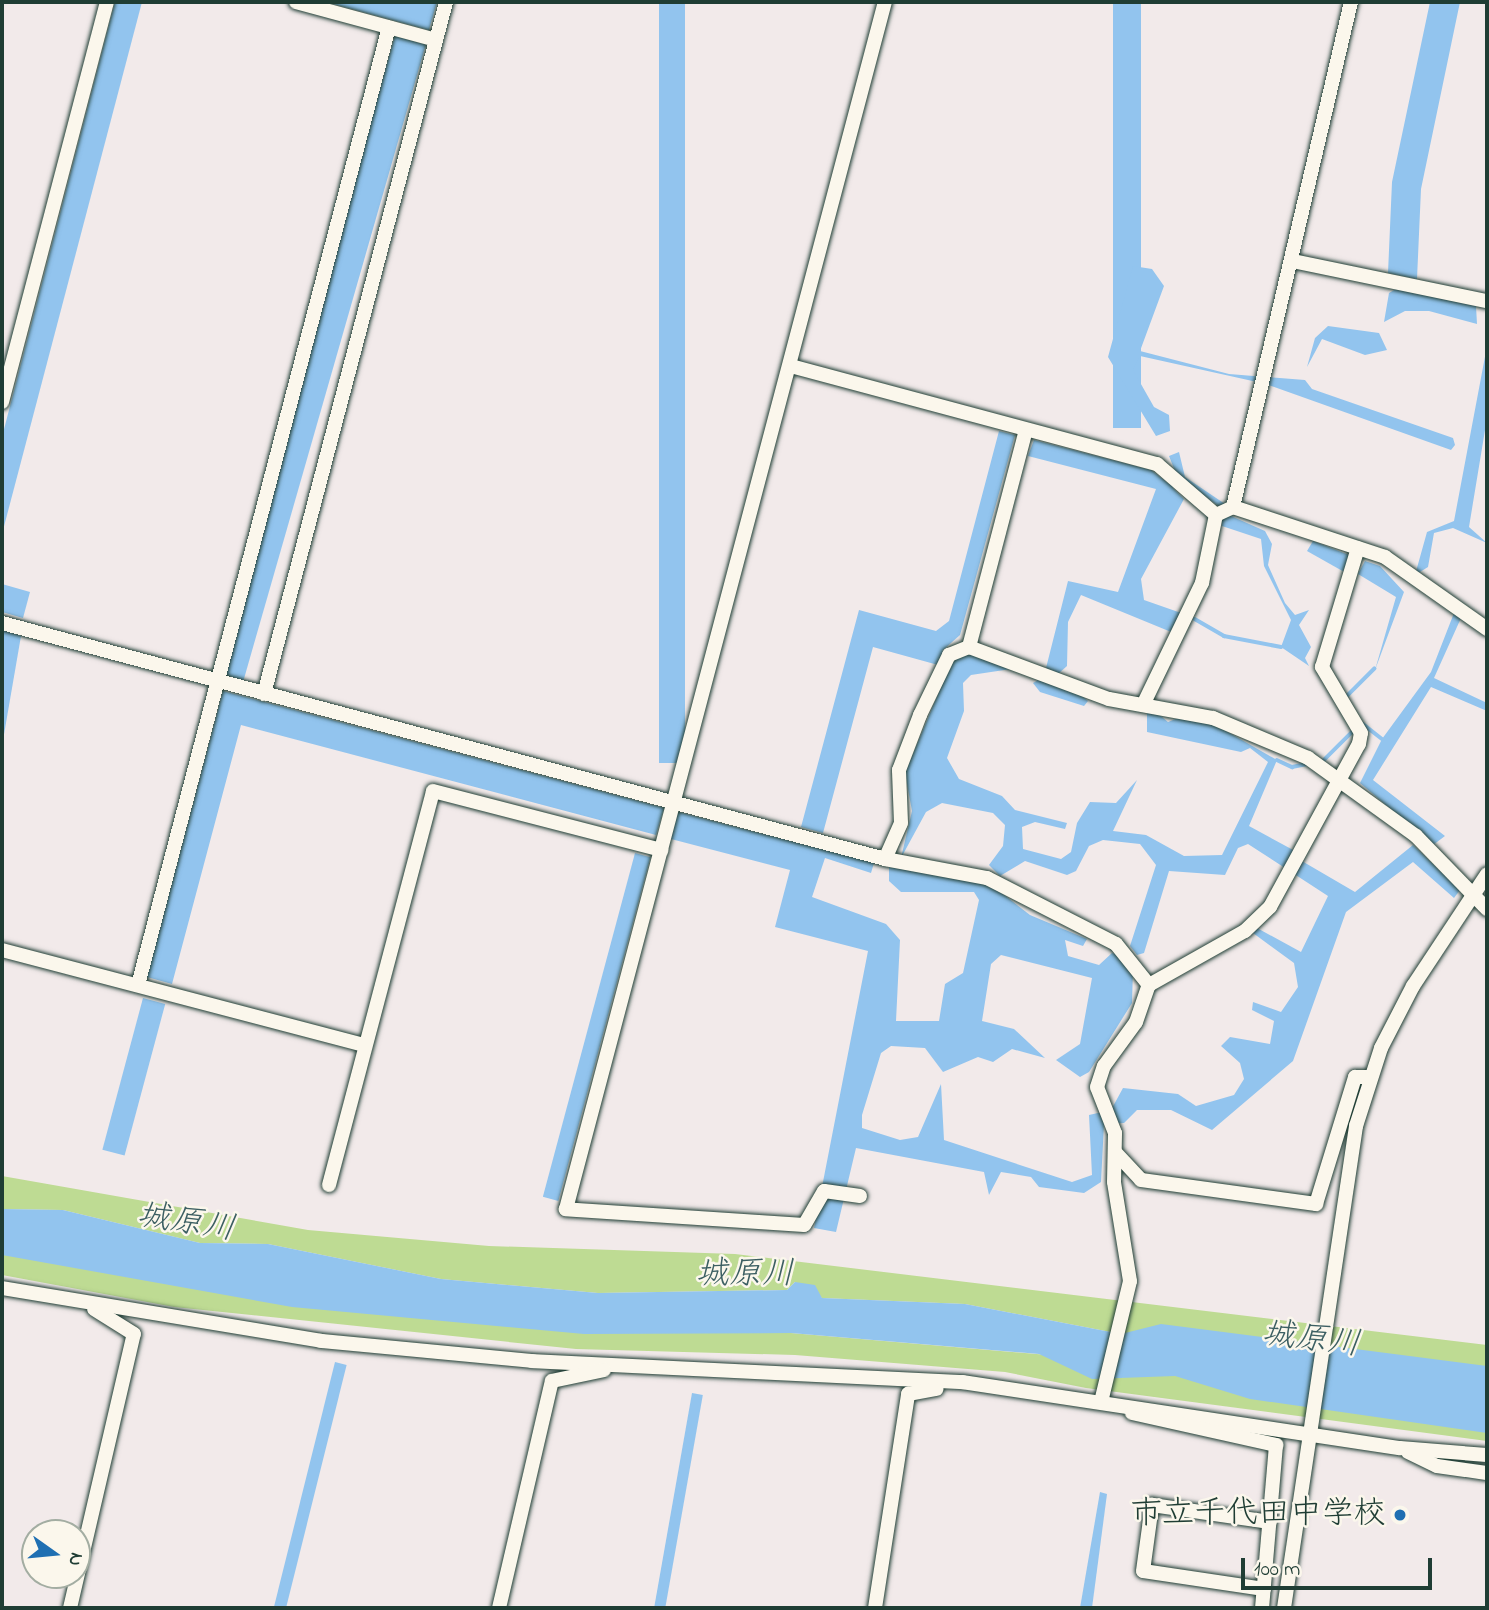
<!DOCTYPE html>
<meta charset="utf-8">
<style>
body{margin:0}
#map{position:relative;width:1489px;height:1610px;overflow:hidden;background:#f2eaea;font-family:"Indie Flower","Klee One",sans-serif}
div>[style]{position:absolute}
.green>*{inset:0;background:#bedb93}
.water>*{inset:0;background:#92c4ee;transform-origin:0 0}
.stream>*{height:3.5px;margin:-1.75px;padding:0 1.75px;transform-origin:1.75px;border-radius:1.75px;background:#92c4ee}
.roads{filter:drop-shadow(0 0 2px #1f3d34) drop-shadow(0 0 2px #1f3d34)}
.minor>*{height:14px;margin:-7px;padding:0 7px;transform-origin:7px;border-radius:7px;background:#fbf7ec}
.dots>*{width:19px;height:19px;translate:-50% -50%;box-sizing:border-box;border:4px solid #fbf7ec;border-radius:50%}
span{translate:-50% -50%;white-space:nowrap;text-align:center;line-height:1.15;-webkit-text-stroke:5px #fbf7ec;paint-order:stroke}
.poi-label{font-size:32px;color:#1f3d34}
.right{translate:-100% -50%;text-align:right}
.water-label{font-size:33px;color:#3c5f62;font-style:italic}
.frame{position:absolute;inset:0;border:4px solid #1f3d34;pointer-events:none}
.north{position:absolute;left:21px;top:1519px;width:70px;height:70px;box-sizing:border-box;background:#fbf7ec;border:2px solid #a3ada2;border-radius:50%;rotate:105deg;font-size:19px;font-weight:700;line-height:28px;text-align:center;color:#1f3d34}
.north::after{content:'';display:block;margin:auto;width:24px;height:32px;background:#1f6fb2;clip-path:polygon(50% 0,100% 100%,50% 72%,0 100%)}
.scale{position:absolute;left:1241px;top:1558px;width:191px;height:32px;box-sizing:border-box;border:4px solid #1f3d34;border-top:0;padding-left:9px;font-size:21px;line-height:24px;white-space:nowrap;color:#1f3d34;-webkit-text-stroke:5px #fbf7ec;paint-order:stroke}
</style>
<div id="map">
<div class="green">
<i style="clip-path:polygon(2px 1176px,308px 1230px,489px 1246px,735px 1254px,1487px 1345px,1487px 1381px,1121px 1334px,965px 1304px,822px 1298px,795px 1282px,787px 1290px,598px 1293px,441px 1279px,268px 1244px,200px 1243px,63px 1210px,2px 1209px)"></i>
<i style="clip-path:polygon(2px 1245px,791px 1333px,1189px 1367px,1487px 1422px,1487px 1441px,1086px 1388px,1005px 1372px,795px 1355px,576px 1349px,174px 1307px,2px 1275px)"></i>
</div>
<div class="water">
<i style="clip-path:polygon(115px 2px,142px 2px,2px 534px,2px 437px)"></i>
<i style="clip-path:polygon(326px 2px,437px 2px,429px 30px)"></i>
<i style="left:659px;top:2px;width:26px;height:761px"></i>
<i style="left:1113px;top:2px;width:28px;height:426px"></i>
<i style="clip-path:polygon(1430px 2px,1460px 2px,1421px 189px,1417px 279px,1388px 273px,1392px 182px)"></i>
<i style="left:395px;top:36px;width:32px;height:661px;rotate:16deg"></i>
<i style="clip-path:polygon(1133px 266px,1152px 269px,1164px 286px,1140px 351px,1229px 374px,1305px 380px,1312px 389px,1453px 438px,1455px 445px,1451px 450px,1266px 384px,1140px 356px,1133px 370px,1154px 407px,1169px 415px,1170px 431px,1156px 436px,1108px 357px)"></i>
<i style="clip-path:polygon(1396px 289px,1476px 306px,1477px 324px,1429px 311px,1405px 311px,1384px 322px,1389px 293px)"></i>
<i style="clip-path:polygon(1328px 326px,1379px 333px,1387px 350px,1365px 355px,1322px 339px,1307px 367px,1315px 338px)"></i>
<i style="clip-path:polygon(1487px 346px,1487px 418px,1469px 527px,1487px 543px,1453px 528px,1434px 533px,1428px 567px,1415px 575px,1427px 532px,1454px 521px)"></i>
<i style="clip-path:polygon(999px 431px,1015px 435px,960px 635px,942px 651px,953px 659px,970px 654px,1011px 669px,971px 675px,963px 683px,964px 711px,947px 758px,959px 779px,1002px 796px,1015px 810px,1067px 823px,1065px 829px,1035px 822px,1022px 827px,1023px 849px,1061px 859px,1071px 852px,1077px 823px,1090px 802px,1116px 803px,1137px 780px,1113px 831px,1146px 835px,1184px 856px,1222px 855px,1268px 762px,1250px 748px,1241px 752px,1147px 732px,1147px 711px,1156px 712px,1168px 722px,1183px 716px,1212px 723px,1277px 760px,1249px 826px,1295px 851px,1295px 857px,1355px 892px,1413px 845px,1460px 890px,1454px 898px,1413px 862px,1346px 912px,1293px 1061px,1212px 1130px,1171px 1110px,1137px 1110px,1124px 1123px,1104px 1124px,1101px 1182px,1084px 1193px,1039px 1187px,1031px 1177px,1001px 1172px,989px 1195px,984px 1172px,856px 1148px,836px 1232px,814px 1228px,868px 951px,775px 927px,790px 870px,671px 839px,678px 812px,874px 863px,871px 873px,825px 858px,812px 897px,886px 924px,900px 940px,896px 1021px,939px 1021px,945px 984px,963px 973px,979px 900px,974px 892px,901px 892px,889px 881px,889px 867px,990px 884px,1030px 915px,1087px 939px,1083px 946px,1065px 940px,1068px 956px,1099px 965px,1112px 953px,1123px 957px,1133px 969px,1132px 1003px,1089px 1072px,1080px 1077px,1056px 1060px,1080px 1044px,1092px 978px,1001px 955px,991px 964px,982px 1021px,1014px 1029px,1045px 1058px,1012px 1049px,993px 1062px,978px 1057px,943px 1072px,925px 1048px,891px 1046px,881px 1053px,862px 1115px,862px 1128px,900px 1140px,918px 1137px,941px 1084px,944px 1140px,1072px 1182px,1092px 1175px,1089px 1115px,1111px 1110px,1123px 1088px,1178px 1094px,1196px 1106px,1234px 1095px,1244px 1079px,1240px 1063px,1221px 1046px,1230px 1037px,1270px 1044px,1274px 1021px,1252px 1010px,1253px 1002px,1281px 1012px,1298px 987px,1294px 963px,1253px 933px,1257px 928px,1301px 952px,1328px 896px,1248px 844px,1238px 848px,1225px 875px,1169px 871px,1144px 953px,1137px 955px,1130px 946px,1156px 865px,1140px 844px,1103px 840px,1089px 846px,1076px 871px,1067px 875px,1025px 861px,1000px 876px,989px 865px,1003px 846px,1005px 825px,993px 813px,942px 803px,926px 812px,901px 858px,912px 811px,905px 773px,949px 668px,873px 647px,823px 833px,801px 827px,859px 610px,936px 631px,949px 621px)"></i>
<i style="clip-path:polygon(1034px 440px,1151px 470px,1169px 484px,1177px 476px,1169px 456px,1179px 452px,1185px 477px,1225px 504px,1231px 516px,1265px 531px,1272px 544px,1268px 565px,1285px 603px,1295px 615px,1309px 610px,1299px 625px,1311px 647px,1305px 658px,1309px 666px,1281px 647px,1291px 620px,1264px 566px,1261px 539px,1222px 526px,1220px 507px,1181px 479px,1173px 488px,1184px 499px,1141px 579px,1144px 600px,1184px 614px,1176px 634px,1081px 595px,1068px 622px,1067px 666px,1058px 674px,1046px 668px,1068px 581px,1118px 592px,1156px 489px,1028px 456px)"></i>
<i style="clip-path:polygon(1313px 541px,1349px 555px,1346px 573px,1307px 551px)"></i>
<i style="clip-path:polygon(1365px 561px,1380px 566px,1404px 592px,1375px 670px,1396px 597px,1358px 574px)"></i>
<i style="clip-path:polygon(2px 584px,30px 592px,23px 618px,2px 612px)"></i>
<i style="clip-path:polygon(1454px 613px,1461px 618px,1434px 678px,1487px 703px,1487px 711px,1431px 687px,1373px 780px,1445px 836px,1433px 845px,1360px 783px,1382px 739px,1431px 672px)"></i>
<i style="clip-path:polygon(2px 630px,21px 636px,2px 746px)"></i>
<i style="clip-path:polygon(1040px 679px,1072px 688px,1088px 701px,1084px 706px,1040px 692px,1033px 683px)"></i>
<i style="clip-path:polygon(223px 691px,664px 808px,656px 835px,241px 725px,172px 984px,147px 977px)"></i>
<i style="left:635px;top:853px;width:16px;height:356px;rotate:15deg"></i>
<i style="left:143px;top:998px;width:23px;height:157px;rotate:15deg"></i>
<i style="clip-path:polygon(2px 1209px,63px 1210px,200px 1243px,268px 1244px,441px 1279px,598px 1293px,787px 1290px,795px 1282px,815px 1285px,822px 1298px,965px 1304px,1121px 1334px,1161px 1324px,1487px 1366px,1487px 1433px,1250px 1399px,1175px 1376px,1092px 1379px,1039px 1354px,791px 1333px,584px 1334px,292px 1307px,2px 1255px)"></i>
<i style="left:335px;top:1362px;width:12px;height:253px;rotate:14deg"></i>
<i style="left:692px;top:1393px;width:11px;height:217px;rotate:10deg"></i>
<i style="clip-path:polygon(1100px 1492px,1107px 1494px,1092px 1608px,1080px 1608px)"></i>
</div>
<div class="stream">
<i style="left:1195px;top:619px;width:34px;rotate:30deg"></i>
<i style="left:1224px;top:636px;width:58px;rotate:10.9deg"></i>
<i style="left:1346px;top:697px;width:40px;rotate:-45deg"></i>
<i style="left:1363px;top:724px;width:24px;rotate:38deg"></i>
<i style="left:1277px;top:760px;width:17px;rotate:25deg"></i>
<i style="left:1292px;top:767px;width:16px;rotate:-11deg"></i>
<i style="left:1324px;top:760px;width:41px;rotate:-45deg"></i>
</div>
<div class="roads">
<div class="minor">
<i style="left:296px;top:2px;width:145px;rotate:15.2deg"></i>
<i style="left:1293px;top:261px;width:198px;rotate:11.7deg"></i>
<i style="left:791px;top:366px;width:379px;rotate:15deg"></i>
<i style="left:1157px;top:464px;width:78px;rotate:40.8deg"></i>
<i style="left:2px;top:402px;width:414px;rotate:-75.3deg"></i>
<i style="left:1233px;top:507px;width:160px;rotate:18.2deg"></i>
<i style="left:1385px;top:557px;width:125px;rotate:35.2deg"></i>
<i style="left:2px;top:623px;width:914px;rotate:14.96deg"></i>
<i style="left:885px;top:859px;width:104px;rotate:10.6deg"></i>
<i style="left:987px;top:878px;width:145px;rotate:27.1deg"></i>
<i style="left:1116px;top:944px;width:53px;rotate:51.2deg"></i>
<i style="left:969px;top:647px;width:224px;rotate:-75.3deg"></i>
<i style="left:264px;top:694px;width:716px;rotate:-75.26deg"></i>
<i style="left:1143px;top:705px;width:136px;rotate:-64.2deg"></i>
<i style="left:1202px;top:583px;width:69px;rotate:-78.4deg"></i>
<i style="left:1216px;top:515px;width:19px;rotate:-25deg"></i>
<i style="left:1233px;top:507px;width:519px;rotate:-76.85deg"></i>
<i style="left:885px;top:859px;width:39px;rotate:-66deg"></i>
<i style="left:901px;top:823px;width:53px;rotate:-92.2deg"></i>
<i style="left:899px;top:770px;width:59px;rotate:-69.1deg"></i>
<i style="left:920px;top:715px;width:67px;rotate:-64.2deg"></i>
<i style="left:949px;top:655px;width:22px;rotate:-22deg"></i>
<i style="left:969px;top:647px;width:149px;rotate:20.4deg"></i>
<i style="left:1109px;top:699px;width:106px;rotate:10.4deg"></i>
<i style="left:1213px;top:718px;width:103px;rotate:22.8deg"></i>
<i style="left:1308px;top:758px;width:133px;rotate:35.8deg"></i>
<i style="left:1416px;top:836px;width:102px;rotate:45.8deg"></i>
<i style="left:2px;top:950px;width:375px;rotate:14.7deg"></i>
<i style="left:138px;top:985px;width:990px;rotate:-75.32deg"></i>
<i style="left:1115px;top:1152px;width:38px;rotate:47deg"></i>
<i style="left:1141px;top:1180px;width:177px;rotate:7.8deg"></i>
<i style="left:1316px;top:1204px;width:133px;rotate:-72.9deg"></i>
<i style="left:1355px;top:1077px;width:15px"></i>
<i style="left:329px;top:1185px;width:407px;rotate:-75.2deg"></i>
<i style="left:433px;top:791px;width:236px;rotate:14.5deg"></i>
<i style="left:860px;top:1196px;width:36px;rotate:-172deg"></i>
<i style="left:824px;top:1191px;width:39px;rotate:120deg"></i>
<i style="left:804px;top:1225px;width:239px;rotate:-176.2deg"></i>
<i style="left:566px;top:1209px;width:1248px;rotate:-75.2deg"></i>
<i style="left:2px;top:1288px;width:323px;rotate:9.4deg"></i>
<i style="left:321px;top:1341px;width:212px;rotate:5.4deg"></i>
<i style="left:532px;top:1361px;width:431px;rotate:2.8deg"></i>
<i style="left:962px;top:1382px;width:443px;rotate:8.6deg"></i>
<i style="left:1400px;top:1448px;width:87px;rotate:4.6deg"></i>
<i style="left:1101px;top:1402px;width:124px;rotate:-76.5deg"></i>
<i style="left:1130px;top:1281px;width:100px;rotate:-99.2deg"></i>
<i style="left:1114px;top:1182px;width:49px;rotate:-88.8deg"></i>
<i style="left:1115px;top:1133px;width:49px;rotate:-111.4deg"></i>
<i style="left:1097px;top:1087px;width:22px;rotate:-72deg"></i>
<i style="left:1104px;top:1066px;width:54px;rotate:-54deg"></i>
<i style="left:1136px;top:1022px;width:39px;rotate:-71deg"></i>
<i style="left:1149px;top:985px;width:110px;rotate:-29.4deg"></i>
<i style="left:1245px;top:931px;width:35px;rotate:-44deg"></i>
<i style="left:1270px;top:907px;width:186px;rotate:-61.4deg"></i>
<i style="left:1359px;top:744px;width:11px;rotate:-80deg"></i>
<i style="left:1361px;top:733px;width:77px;rotate:-120.6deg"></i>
<i style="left:1322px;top:667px;width:124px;rotate:-73.2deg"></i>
<i style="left:1132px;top:1413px;width:148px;rotate:12.5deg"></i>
<i style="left:1276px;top:1445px;width:164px;rotate:94.9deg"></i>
<i style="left:1408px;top:1452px;width:32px;rotate:26deg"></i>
<i style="left:1437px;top:1466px;width:50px;rotate:8deg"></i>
<i style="left:1264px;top:1589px;width:122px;rotate:-171.5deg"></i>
<i style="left:1143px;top:1571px;width:67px;rotate:-82.2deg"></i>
<i style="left:1152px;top:1505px;width:119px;rotate:8.2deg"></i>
<i style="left:70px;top:1608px;width:281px;rotate:-76.9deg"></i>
<i style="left:134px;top:1334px;width:47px;rotate:-148deg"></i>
<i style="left:499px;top:1608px;width:233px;rotate:-76.9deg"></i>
<i style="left:552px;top:1381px;width:53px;rotate:-11.9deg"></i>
<i style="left:875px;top:1608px;width:217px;rotate:-81.2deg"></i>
<i style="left:908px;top:1394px;width:29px;rotate:-10deg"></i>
<i style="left:1284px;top:1608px;width:487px;rotate:-81.5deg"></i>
<i style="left:1356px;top:1126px;width:82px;rotate:-72.2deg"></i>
<i style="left:1381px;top:1048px;width:70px;rotate:-62.7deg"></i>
<i style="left:1413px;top:986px;width:134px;rotate:-56.5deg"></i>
</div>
</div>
<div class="dots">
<i style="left:1400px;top:1515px;background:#1f6fb2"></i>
</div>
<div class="poi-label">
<span class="right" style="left:1386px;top:1515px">市立千代田中学校</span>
</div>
<div class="water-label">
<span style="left:186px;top:1224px;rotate:9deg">城原川</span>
<span style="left:745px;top:1276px">城原川</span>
<span style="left:1311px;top:1341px;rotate:7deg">城原川</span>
</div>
<div class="frame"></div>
<div class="north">N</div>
<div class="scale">100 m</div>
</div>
